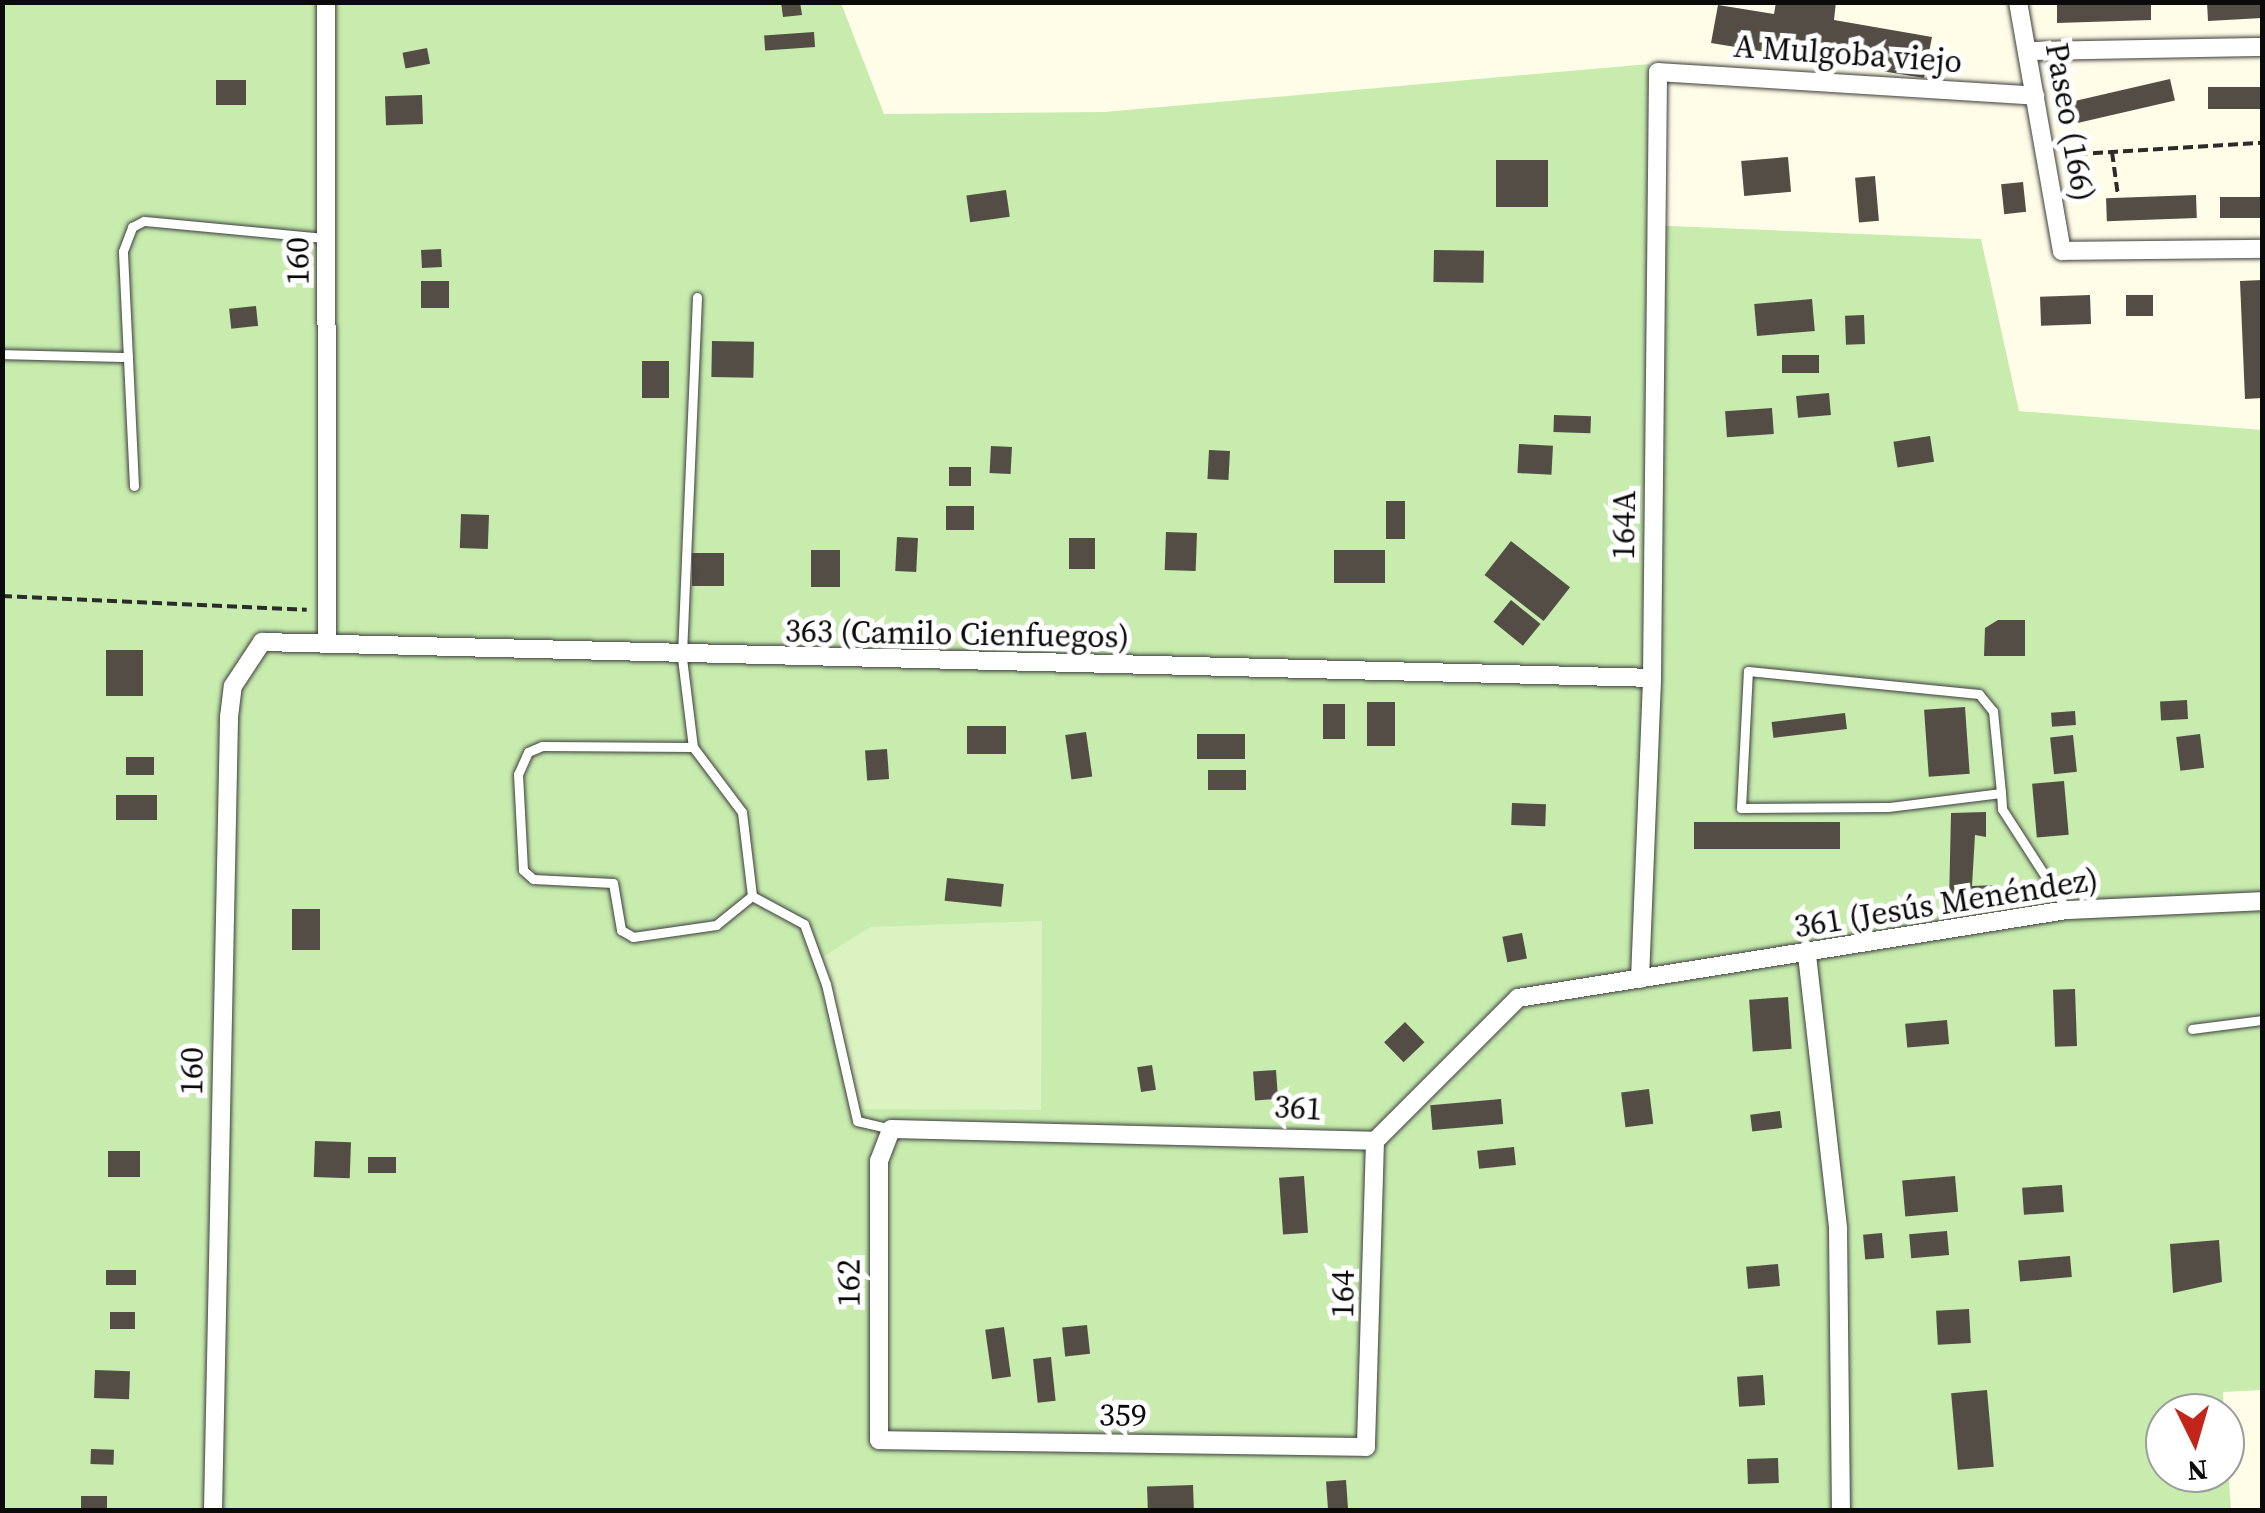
<!DOCTYPE html>
<meta charset="utf-8">
<style>
body{margin:0}
#map{position:relative;width:2265px;height:1513px;overflow:hidden;background:#fffde7;font-family:"Source Serif 4",serif}
div>[style]{position:absolute}
.green>*{inset:0;background:#c7ecae}
.pitch>*{inset:0;background:#dbf2c1}
.building>*{inset:0;background:#534d46;transform-origin:0 0}
.path>*{height:4px;margin-top:-2px;transform-origin:0;background:repeating-linear-gradient(90deg,#2c2c2c 0 10px,transparent 0 15px)}
.roads{filter:drop-shadow(0 0 2px #3d3d3d) drop-shadow(0 0 2px #3d3d3d)}
.service>*{height:9px;margin:-4.5px;padding:0 4.5px;transform-origin:4.5px;border-radius:4.5px;background:#fff}
.minor>*{height:18px;margin:-9px;padding:0 9px;transform-origin:9px;border-radius:9px;background:#fff}
span{translate:-50% -50%;white-space:nowrap;text-align:center;line-height:1.15;-webkit-text-stroke:10px #fff;paint-order:stroke}
.street-label{font-size:32px;color:#0a0a0a}
.frame{position:absolute;inset:0;border:5px solid #0a0a0a;pointer-events:none}
.north{position:absolute;left:2145px;top:1393px;width:100px;height:100px;box-sizing:border-box;background:#fff;border:2px solid #9d9d9d;border-radius:50%;rotate:175deg;font-size:28px;font-weight:700;line-height:40px;text-align:center;color:#0a0a0a}
.north::after{content:'';display:block;margin:auto;width:35px;height:45px;background:#c32619;clip-path:polygon(50% 0,100% 100%,50% 72%,0 100%)}
</style>
<div id="map">
<div class="green">
<i style="clip-path:polygon(3px 3px,841px 3px,884px 114px,1104px 112px,1649px 64px,1647px 225px,1981px 239px,2019px 411px,2262px 430px,2262px 1390px,2223px 1392px,2224px 1413px,2165px 1413px,2165px 1473px,2225px 1473px,2225px 1422px,2231px 1510px,3px 1510px)"></i>
</div>
<div class="pitch">
<i style="clip-path:polygon(1042px 921px,1041px 1110px,860px 1109px,820px 959px,870px 927px)"></i>
</div>
<div class="building">
<i style="clip-path:polygon(781px 2px,800px 2px,802px 15px,783px 17px)"></i>
<i style="clip-path:polygon(1776px 2px,1836px 2px,1834px 20px,1932px 37px,1924px 78px,1711px 43px,1718px 5px,1774px 14px)"></i>
<i style="clip-path:polygon(2057px 2px,2151px 2px,2151px 20px,2057px 23px)"></i>
<i style="clip-path:polygon(2207px 2px,2262px 2px,2262px 18px,2208px 21px)"></i>
<i style="left:814px;top:32px;width:15px;height:50px;rotate:86deg"></i>
<i style="left:427px;top:48px;width:16px;height:25px;rotate:79deg"></i>
<i style="left:2170px;top:79px;width:22px;height:100px;rotate:77deg"></i>
<i style="left:216px;top:80px;width:30px;height:25px"></i>
<i style="left:2262px;top:87px;width:22px;height:54px;rotate:90deg"></i>
<i style="left:422px;top:95px;width:29px;height:37px;rotate:88deg"></i>
<i style="left:1788px;top:157px;width:35px;height:47px;rotate:85deg"></i>
<i style="left:1496px;top:160px;width:52px;height:47px"></i>
<i style="left:1875px;top:176px;width:45px;height:20px;rotate:85deg"></i>
<i style="left:2023px;top:182px;width:30px;height:22px;rotate:84deg"></i>
<i style="left:1006px;top:190px;width:27px;height:40px;rotate:82deg"></i>
<i style="left:2196px;top:195px;width:23px;height:90px;rotate:88deg"></i>
<i style="left:2220px;top:197px;width:42px;height:21px"></i>
<i style="left:441px;top:249px;width:18px;height:20px;rotate:87deg"></i>
<i style="left:1434px;top:250px;width:50px;height:32px;rotate:1deg"></i>
<i style="clip-path:polygon(2262px 280px,2262px 398px,2245px 399px,2240px 281px)"></i>
<i style="left:421px;top:281px;width:28px;height:27px"></i>
<i style="left:2090px;top:295px;width:29px;height:50px;rotate:88deg"></i>
<i style="left:2126px;top:295px;width:27px;height:21px"></i>
<i style="left:1812px;top:299px;width:32px;height:58px;rotate:85deg"></i>
<i style="left:256px;top:306px;width:20px;height:27px;rotate:84deg"></i>
<i style="left:1864px;top:315px;width:29px;height:19px;rotate:88deg"></i>
<i style="left:712px;top:341px;width:42px;height:36px;rotate:1deg"></i>
<i style="left:1782px;top:355px;width:37px;height:18px"></i>
<i style="left:642px;top:361px;width:27px;height:37px"></i>
<i style="left:1829px;top:393px;width:22px;height:33px;rotate:85deg"></i>
<i style="left:1772px;top:408px;width:26px;height:47px;rotate:86deg"></i>
<i style="left:1554px;top:415px;width:37px;height:17px;rotate:2deg"></i>
<i style="left:1930px;top:436px;width:26px;height:37px;rotate:81deg"></i>
<i style="left:1519px;top:444px;width:34px;height:29px;rotate:3deg"></i>
<i style="left:991px;top:446px;width:21px;height:27px;rotate:3deg"></i>
<i style="left:1209px;top:450px;width:21px;height:29px;rotate:3deg"></i>
<i style="left:949px;top:467px;width:22px;height:19px"></i>
<i style="left:1386px;top:501px;width:19px;height:38px"></i>
<i style="left:946px;top:506px;width:28px;height:24px"></i>
<i style="left:461px;top:514px;width:28px;height:34px;rotate:2deg"></i>
<i style="left:1166px;top:532px;width:31px;height:38px;rotate:2deg"></i>
<i style="left:897px;top:537px;width:21px;height:34px;rotate:3deg"></i>
<i style="left:1069px;top:538px;width:26px;height:31px"></i>
<i style="left:1511px;top:541px;width:75px;height:43px;rotate:38deg"></i>
<i style="left:811px;top:550px;width:29px;height:37px"></i>
<i style="left:1334px;top:550px;width:51px;height:33px"></i>
<i style="left:692px;top:553px;width:32px;height:33px"></i>
<i style="left:1511px;top:600px;width:38px;height:28px;rotate:39deg"></i>
<i style="clip-path:polygon(1998px 620px,2025px 620px,2025px 656px,1984px 656px,1985px 628px)"></i>
<i style="left:106px;top:650px;width:37px;height:46px"></i>
<i style="left:2187px;top:700px;width:19px;height:27px;rotate:87deg"></i>
<i style="left:1367px;top:702px;width:28px;height:44px"></i>
<i style="left:1323px;top:704px;width:22px;height:35px"></i>
<i style="left:1965px;top:707px;width:67px;height:41px;rotate:86deg"></i>
<i style="left:2075px;top:711px;width:14px;height:24px;rotate:86deg"></i>
<i style="left:1845px;top:713px;width:16px;height:74px;rotate:83deg"></i>
<i style="left:967px;top:726px;width:39px;height:28px"></i>
<i style="left:1086px;top:732px;width:45px;height:21px;rotate:82deg"></i>
<i style="left:1197px;top:734px;width:48px;height:25px"></i>
<i style="left:2200px;top:734px;width:34px;height:24px;rotate:83deg"></i>
<i style="left:2073px;top:735px;width:37px;height:23px;rotate:84deg"></i>
<i style="left:887px;top:749px;width:30px;height:22px;rotate:86deg"></i>
<i style="left:126px;top:757px;width:28px;height:18px"></i>
<i style="left:1208px;top:770px;width:38px;height:20px"></i>
<i style="left:2064px;top:781px;width:54px;height:32px;rotate:85deg"></i>
<i style="left:116px;top:795px;width:41px;height:25px"></i>
<i style="left:1512px;top:803px;width:34px;height:22px;rotate:2deg"></i>
<i style="clip-path:polygon(1986px 812px,1986px 837px,1975px 835px,1972px 886px,1997px 885px,1997px 904px,1949px 904px,1951px 813px)"></i>
<i style="left:1694px;top:822px;width:146px;height:27px"></i>
<i style="left:947px;top:878px;width:57px;height:23px;rotate:6deg"></i>
<i style="left:292px;top:909px;width:28px;height:41px"></i>
<i style="left:1522px;top:933px;width:26px;height:20px;rotate:79deg"></i>
<i style="left:2075px;top:989px;width:57px;height:22px;rotate:88deg"></i>
<i style="left:1788px;top:997px;width:52px;height:39px;rotate:86deg"></i>
<i style="left:1947px;top:1020px;width:24px;height:42px;rotate:85deg"></i>
<i style="left:1405px;top:1022px;width:28px;height:29px;rotate:46deg"></i>
<i style="left:1152px;top:1065px;width:25px;height:15px;rotate:81deg"></i>
<i style="left:1276px;top:1070px;width:29px;height:23px;rotate:86deg"></i>
<i style="left:1649px;top:1089px;width:35px;height:28px;rotate:83deg"></i>
<i style="left:1501px;top:1099px;width:25px;height:71px;rotate:85deg"></i>
<i style="left:1780px;top:1111px;width:17px;height:30px;rotate:83deg"></i>
<i style="left:315px;top:1141px;width:36px;height:36px;rotate:2deg"></i>
<i style="left:1514px;top:1147px;width:18px;height:37px;rotate:84deg"></i>
<i style="left:108px;top:1151px;width:32px;height:26px"></i>
<i style="left:368px;top:1157px;width:28px;height:16px"></i>
<i style="left:1304px;top:1176px;width:57px;height:25px;rotate:86deg"></i>
<i style="left:1955px;top:1176px;width:36px;height:53px;rotate:85deg"></i>
<i style="left:2062px;top:1185px;width:27px;height:40px;rotate:86deg"></i>
<i style="left:1947px;top:1231px;width:24px;height:38px;rotate:85deg"></i>
<i style="left:1882px;top:1233px;width:25px;height:19px;rotate:85deg"></i>
<i style="clip-path:polygon(2219px 1240px,2222px 1282px,2173px 1293px,2170px 1244px)"></i>
<i style="left:2070px;top:1256px;width:21px;height:52px;rotate:85deg"></i>
<i style="left:1778px;top:1264px;width:22px;height:32px;rotate:85deg"></i>
<i style="left:106px;top:1270px;width:30px;height:15px"></i>
<i style="left:1969px;top:1309px;width:34px;height:33px;rotate:87deg"></i>
<i style="left:110px;top:1312px;width:25px;height:17px"></i>
<i style="left:1087px;top:1325px;width:29px;height:25px;rotate:84deg"></i>
<i style="left:1004px;top:1327px;width:50px;height:19px;rotate:82deg"></i>
<i style="left:1051px;top:1357px;width:44px;height:18px;rotate:84deg"></i>
<i style="left:95px;top:1370px;width:35px;height:28px;rotate:2deg"></i>
<i style="left:1763px;top:1375px;width:30px;height:26px;rotate:86deg"></i>
<i style="left:1987px;top:1390px;width:77px;height:36px;rotate:85deg"></i>
<i style="left:91px;top:1449px;width:23px;height:15px;rotate:2deg"></i>
<i style="left:1778px;top:1458px;width:25px;height:31px;rotate:88deg"></i>
<i style="left:1346px;top:1480px;width:30px;height:20px;rotate:86deg"></i>
<i style="left:1193px;top:1485px;width:23px;height:46px;rotate:88deg"></i>
<i style="left:81px;top:1496px;width:26px;height:14px"></i>
</div>
<div class="path">
<i style="left:2112px;top:152px;width:44px;rotate:82.2deg"></i>
<i style="left:2063px;top:155px;width:199px;rotate:-3.5deg"></i>
<i style="left:2px;top:596px;width:305px;rotate:2.6deg"></i>
</div>
<div class="roads">
<div class="service">
<i style="left:697px;top:297px;width:361px;rotate:92.4deg"></i>
<i style="left:682px;top:658px;width:90px;rotate:83deg"></i>
<i style="left:693px;top:747px;width:81px;rotate:53deg"></i>
<i style="left:742px;top:812px;width:85px;rotate:83.2deg"></i>
<i style="left:752px;top:896px;width:59px;rotate:28.3deg"></i>
<i style="left:804px;top:924px;width:64px;rotate:69.9deg"></i>
<i style="left:826px;top:984px;width:140px;rotate:77.2deg"></i>
<i style="left:857px;top:1121px;width:35px;rotate:13deg"></i>
<i style="left:2px;top:354px;width:126px;rotate:1.4deg"></i>
<i style="left:134px;top:486px;width:235px;rotate:-92.7deg"></i>
<i style="left:123px;top:251px;width:26px;rotate:-69deg"></i>
<i style="left:132px;top:227px;width:13px;rotate:-27deg"></i>
<i style="left:144px;top:221px;width:182px;rotate:5.4deg"></i>
<i style="left:693px;top:747px;width:151px;rotate:-179.6deg"></i>
<i style="left:542px;top:746px;width:15px;rotate:157deg"></i>
<i style="left:528px;top:752px;width:24px;rotate:114deg"></i>
<i style="left:518px;top:774px;width:96px;rotate:87deg"></i>
<i style="left:523px;top:870px;width:13px;rotate:42deg"></i>
<i style="left:533px;top:879px;width:80px;rotate:2.9deg"></i>
<i style="left:613px;top:883px;width:48px;rotate:80.3deg"></i>
<i style="left:621px;top:930px;width:14px;rotate:30deg"></i>
<i style="left:633px;top:937px;width:84px;rotate:-8.2deg"></i>
<i style="left:716px;top:925px;width:46px;rotate:-38.9deg"></i>
<i style="left:2001px;top:793px;width:114px;rotate:172.9deg"></i>
<i style="left:1888px;top:807px;width:147px;rotate:179.6deg"></i>
<i style="left:1741px;top:808px;width:137px;rotate:-87.1deg"></i>
<i style="left:1748px;top:671px;width:232px;rotate:5.7deg"></i>
<i style="left:1979px;top:694px;width:22px;rotate:51deg"></i>
<i style="left:1993px;top:711px;width:82px;rotate:84.4deg"></i>
<i style="left:2001px;top:793px;width:16px;rotate:86deg"></i>
<i style="left:2002px;top:809px;width:120px;rotate:57.2deg"></i>
<i style="left:2192px;top:1029px;width:71px;rotate:-7.3deg"></i>
</div>
<div class="minor">
<i style="left:326px;top:2px;width:637px;rotate:89.91deg"></i>
<i style="left:2018px;top:2px;width:253px;rotate:80deg"></i>
<i style="left:2062px;top:251px;width:200px;rotate:-0.6deg"></i>
<i style="left:2027px;top:51px;width:235px;rotate:-1deg"></i>
<i style="left:1807px;top:955px;width:276px;rotate:83.5deg"></i>
<i style="left:1838px;top:1229px;width:281px;rotate:89.4deg"></i>
<i style="left:1640px;top:979px;width:301px;rotate:-87.7deg"></i>
<i style="left:1652px;top:678px;width:606px;rotate:-89.43deg"></i>
<i style="left:1658px;top:72px;width:378px;rotate:3.6deg"></i>
<i style="left:1375px;top:1141px;width:306px;rotate:91.7deg"></i>
<i style="left:1366px;top:1447px;width:487px;rotate:-179.2deg"></i>
<i style="left:879px;top:1440px;width:279px;rotate:-90deg"></i>
<i style="left:879px;top:1161px;width:34px;rotate:-69deg"></i>
<i style="left:891px;top:1129px;width:484px;rotate:1.4deg"></i>
<i style="left:1375px;top:1141px;width:202px;rotate:-45deg"></i>
<i style="left:1518px;top:998px;width:556px;rotate:-9.11deg"></i>
<i style="left:2067px;top:910px;width:195px;rotate:-2.6deg"></i>
<i style="left:213px;top:1510px;width:793px;rotate:-88.84deg"></i>
<i style="left:229px;top:717px;width:31px;rotate:-83deg"></i>
<i style="left:233px;top:686px;width:53px;rotate:-56.6deg"></i>
<i style="left:262px;top:642px;width:1390px;rotate:1.48deg"></i>
</div>
</div>
<div class="street-label">
<span style="left:1848px;top:54px;rotate:4deg">A Mulgoba viejo</span>
<span style="left:2070px;top:122px;rotate:80deg">Paseo (166)</span>
<span style="left:298px;top:261px;rotate:-90deg">160</span>
<span style="left:1624px;top:525px;rotate:-89deg">164A</span>
<span style="left:957px;top:634px;rotate:1deg">363 (Camilo Cienfuegos)</span>
<span style="left:1946px;top:903px;rotate:-9deg">361 (Jesús Menéndez)</span>
<span style="left:192px;top:1071px;rotate:-89deg">160</span>
<span style="left:1298px;top:1108px;rotate:3deg">361</span>
<span style="left:849px;top:1283px;rotate:-90deg">162</span>
<span style="left:1343px;top:1294px;rotate:-89deg">164</span>
<span style="left:1123px;top:1415px;rotate:1deg">359</span>
</div>
<div class="frame"></div>
<div class="north">N</div>
</div>
